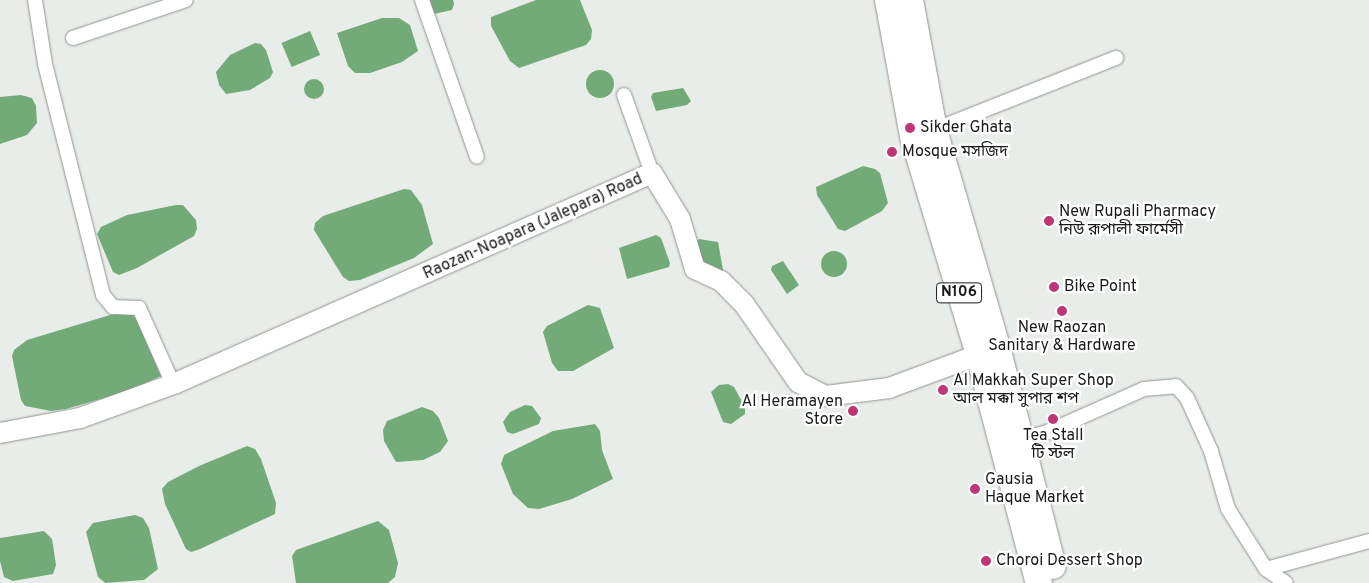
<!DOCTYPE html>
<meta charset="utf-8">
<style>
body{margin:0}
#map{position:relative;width:1369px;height:583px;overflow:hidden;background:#e9ede9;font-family:Overpass,"Noto Sans Bengali",sans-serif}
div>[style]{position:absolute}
.water>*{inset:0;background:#72ab78;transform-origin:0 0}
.round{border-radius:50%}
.roads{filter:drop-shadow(0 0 1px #909490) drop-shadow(0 0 1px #909490)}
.street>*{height:14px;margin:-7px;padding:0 7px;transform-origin:7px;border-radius:7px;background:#fff}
.secondary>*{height:20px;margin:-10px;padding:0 10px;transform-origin:10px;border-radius:10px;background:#fff}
.highway>*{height:26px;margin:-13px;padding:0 13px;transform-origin:13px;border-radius:13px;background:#fff}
.dots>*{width:14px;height:14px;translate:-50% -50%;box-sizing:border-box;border:2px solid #fff;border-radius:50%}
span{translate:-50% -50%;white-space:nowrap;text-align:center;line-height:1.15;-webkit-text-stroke:4.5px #fff;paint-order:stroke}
.shield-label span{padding:1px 4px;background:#fff;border:1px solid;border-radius:4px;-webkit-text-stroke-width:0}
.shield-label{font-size:15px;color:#191a19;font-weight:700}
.poi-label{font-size:16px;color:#191a19}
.left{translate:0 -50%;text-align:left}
.right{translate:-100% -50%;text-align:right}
.street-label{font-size:16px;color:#191a19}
</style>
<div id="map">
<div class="water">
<i style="clip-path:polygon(426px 0,453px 0,454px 4px,452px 10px,434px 14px,429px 11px)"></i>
<i style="clip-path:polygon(536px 0,580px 0,592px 30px,591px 39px,586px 45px,519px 68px,510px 61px,491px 26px,491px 17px)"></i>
<i style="clip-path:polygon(382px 18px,399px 18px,410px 25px,418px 51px,402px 62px,370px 73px,355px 73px,348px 66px,337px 33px)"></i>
<i style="left:310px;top:31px;width:26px;height:31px;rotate:67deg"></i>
<i style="clip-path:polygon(255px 43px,261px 44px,266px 50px,273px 72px,270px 78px,250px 90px,226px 94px,219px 85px,216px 72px,230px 55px)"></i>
<i class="round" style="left:586px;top:70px;width:28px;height:28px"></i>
<i class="round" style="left:304px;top:79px;width:20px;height:20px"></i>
<i style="clip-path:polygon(683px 88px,691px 101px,687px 105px,656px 111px,651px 97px,653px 93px)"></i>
<i style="clip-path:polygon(21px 95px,32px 98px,36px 106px,37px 123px,27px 135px,0 144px,0 97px)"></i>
<i style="clip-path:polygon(863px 166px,875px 169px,880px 173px,888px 203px,882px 211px,845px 231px,838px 229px,817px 195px,816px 187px)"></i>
<i style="clip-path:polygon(404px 189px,411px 190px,422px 205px,433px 244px,414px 258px,360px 280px,349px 281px,343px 277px,314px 230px,315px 223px,323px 216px)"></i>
<i style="clip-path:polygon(176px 205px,183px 205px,196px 220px,197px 229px,194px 236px,137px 268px,119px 275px,113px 272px,97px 234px,101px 227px,127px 215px)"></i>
<i style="clip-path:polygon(656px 235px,661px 238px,670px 263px,669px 267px,627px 279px,619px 248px)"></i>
<i style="clip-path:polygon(699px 239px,718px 242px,723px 270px,721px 273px,705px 266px,696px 242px)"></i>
<i class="round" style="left:821px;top:251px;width:26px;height:26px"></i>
<i style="clip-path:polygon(783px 261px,799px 285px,787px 294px,771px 270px,772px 266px)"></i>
<i style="clip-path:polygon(588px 305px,600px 308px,614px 348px,573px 371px,558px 371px,552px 363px,543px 332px,547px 326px)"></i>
<i style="clip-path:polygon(120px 312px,135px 315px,161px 376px,128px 391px,66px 409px,51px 411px,25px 406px,21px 400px,12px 356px,14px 350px,27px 340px)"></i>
<i style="clip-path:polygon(728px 384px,734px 387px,745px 407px,745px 414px,731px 424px,723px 422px,711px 392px,719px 385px)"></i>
<i style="clip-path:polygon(525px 405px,532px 406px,541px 418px,539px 424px,513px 434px,507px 432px,503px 422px,510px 412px)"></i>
<i style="clip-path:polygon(422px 407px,433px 411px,439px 418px,448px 441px,440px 452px,423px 460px,396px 462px,384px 441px,383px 430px,387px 421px)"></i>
<i style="clip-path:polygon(595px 424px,600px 431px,602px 450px,613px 479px,572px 499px,539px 509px,528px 508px,513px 494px,501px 464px,504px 455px,553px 431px)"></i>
<i style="clip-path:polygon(247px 446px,255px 449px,261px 459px,276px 503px,275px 514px,200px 549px,191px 552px,186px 549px,165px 504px,162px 489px,168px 482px,199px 466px)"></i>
<i style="clip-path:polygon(135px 515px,143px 518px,149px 528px,158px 569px,144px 580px,105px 583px,98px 577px,86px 532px,93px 523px)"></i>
<i style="clip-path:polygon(378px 521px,389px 530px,398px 563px,395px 577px,388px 583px,296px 583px,292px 556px,296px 550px)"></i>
<i style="clip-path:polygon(44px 531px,52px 539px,56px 565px,53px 574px,13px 581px,4px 577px,0 561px,0 538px)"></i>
</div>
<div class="roads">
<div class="street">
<i style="left:35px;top:0;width:65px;rotate:81.1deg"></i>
<i style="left:45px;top:64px;width:238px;rotate:75.9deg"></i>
<i style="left:103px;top:295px;width:16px;rotate:50deg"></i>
<i style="left:113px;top:307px;width:26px;rotate:2deg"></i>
<i style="left:139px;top:308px;width:83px;rotate:65.9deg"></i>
<i style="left:422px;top:0;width:166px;rotate:70.7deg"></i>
<i style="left:73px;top:38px;width:119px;rotate:-18.6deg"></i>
<i style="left:624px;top:95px;width:83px;rotate:70.3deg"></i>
<i style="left:934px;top:130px;width:196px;rotate:-21.6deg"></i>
<i style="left:1021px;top:438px;width:25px;rotate:-12deg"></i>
<i style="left:1045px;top:433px;width:108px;rotate:-24deg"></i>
<i style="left:1144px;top:389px;width:32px;rotate:-5deg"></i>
<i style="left:1176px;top:386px;width:16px;rotate:47deg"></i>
<i style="left:1187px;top:398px;width:58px;rotate:65.6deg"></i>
<i style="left:1211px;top:451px;width:60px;rotate:73.7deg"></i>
<i style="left:1228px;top:509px;width:71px;rotate:57.7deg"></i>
<i style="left:1266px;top:569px;width:24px;rotate:35deg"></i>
<i style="left:1266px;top:569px;width:107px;rotate:-15.2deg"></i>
</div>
<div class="secondary">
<i style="left:0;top:433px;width:81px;rotate:-10.6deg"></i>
<i style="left:80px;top:418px;width:102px;rotate:-20deg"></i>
<i style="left:176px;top:383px;width:520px;rotate:-23.81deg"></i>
<i style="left:652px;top:173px;width:54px;rotate:58.7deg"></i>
<i style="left:680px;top:219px;width:52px;rotate:73.3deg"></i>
<i style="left:695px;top:269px;width:29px;rotate:25deg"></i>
<i style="left:721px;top:281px;width:33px;rotate:45deg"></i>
<i style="left:744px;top:304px;width:95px;rotate:55.3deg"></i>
<i style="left:798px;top:382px;width:31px;rotate:27deg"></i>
<i style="left:826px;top:396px;width:64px;rotate:-7.2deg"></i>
<i style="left:889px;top:388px;width:109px;rotate:-20.4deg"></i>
</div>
<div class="highway">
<i style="left:888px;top:0;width:138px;rotate:79.6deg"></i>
<i style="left:913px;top:136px;width:229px;rotate:73.2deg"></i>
<i style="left:979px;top:355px;width:236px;rotate:75.3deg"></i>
<i style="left:910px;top:0;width:132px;rotate:79.5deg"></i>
<i style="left:934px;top:130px;width:226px;rotate:73.8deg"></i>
<i style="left:997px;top:347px;width:226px;rotate:75.7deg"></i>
</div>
</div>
<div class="dots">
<i style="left:910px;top:128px;background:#be3674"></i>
<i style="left:892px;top:152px;background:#be3674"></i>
<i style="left:1049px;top:221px;background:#be3674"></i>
<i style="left:1054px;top:287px;background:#be3674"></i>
<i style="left:1062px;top:311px;background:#be3674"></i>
<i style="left:943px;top:390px;background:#be3674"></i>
<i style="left:853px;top:411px;background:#be3674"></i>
<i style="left:1053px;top:419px;background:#be3674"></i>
<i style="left:975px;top:489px;background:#be3674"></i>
<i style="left:986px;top:561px;background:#be3674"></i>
</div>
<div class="shield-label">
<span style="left:959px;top:293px">N106</span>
</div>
<div class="poi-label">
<span class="left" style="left:920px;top:128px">Sikder Ghata</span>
<span class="left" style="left:902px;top:152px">Mosque মসজিদ</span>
<span class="left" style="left:1059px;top:221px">New Rupali Pharmacy<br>নিউ রূপালী ফার্মেসী</span>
<span class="left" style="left:1064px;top:287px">Bike Point</span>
<span style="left:1062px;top:337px">New Raozan<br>Sanitary &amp; Hardware</span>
<span class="left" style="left:953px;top:390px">Al Makkah Super Shop<br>আল মক্কা সুপার শপ</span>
<span class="right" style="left:843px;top:411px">Al Heramayen<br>Store</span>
<span style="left:1053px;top:445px">Tea Stall<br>টি স্টল</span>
<span class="left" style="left:985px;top:489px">Gausia<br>Haque Market</span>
<span class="left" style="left:996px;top:561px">Choroi Dessert Shop</span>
</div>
<div class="street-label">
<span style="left:533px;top:227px;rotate:-24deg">Raozan-Noapara (Jalepara) Road</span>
</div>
</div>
